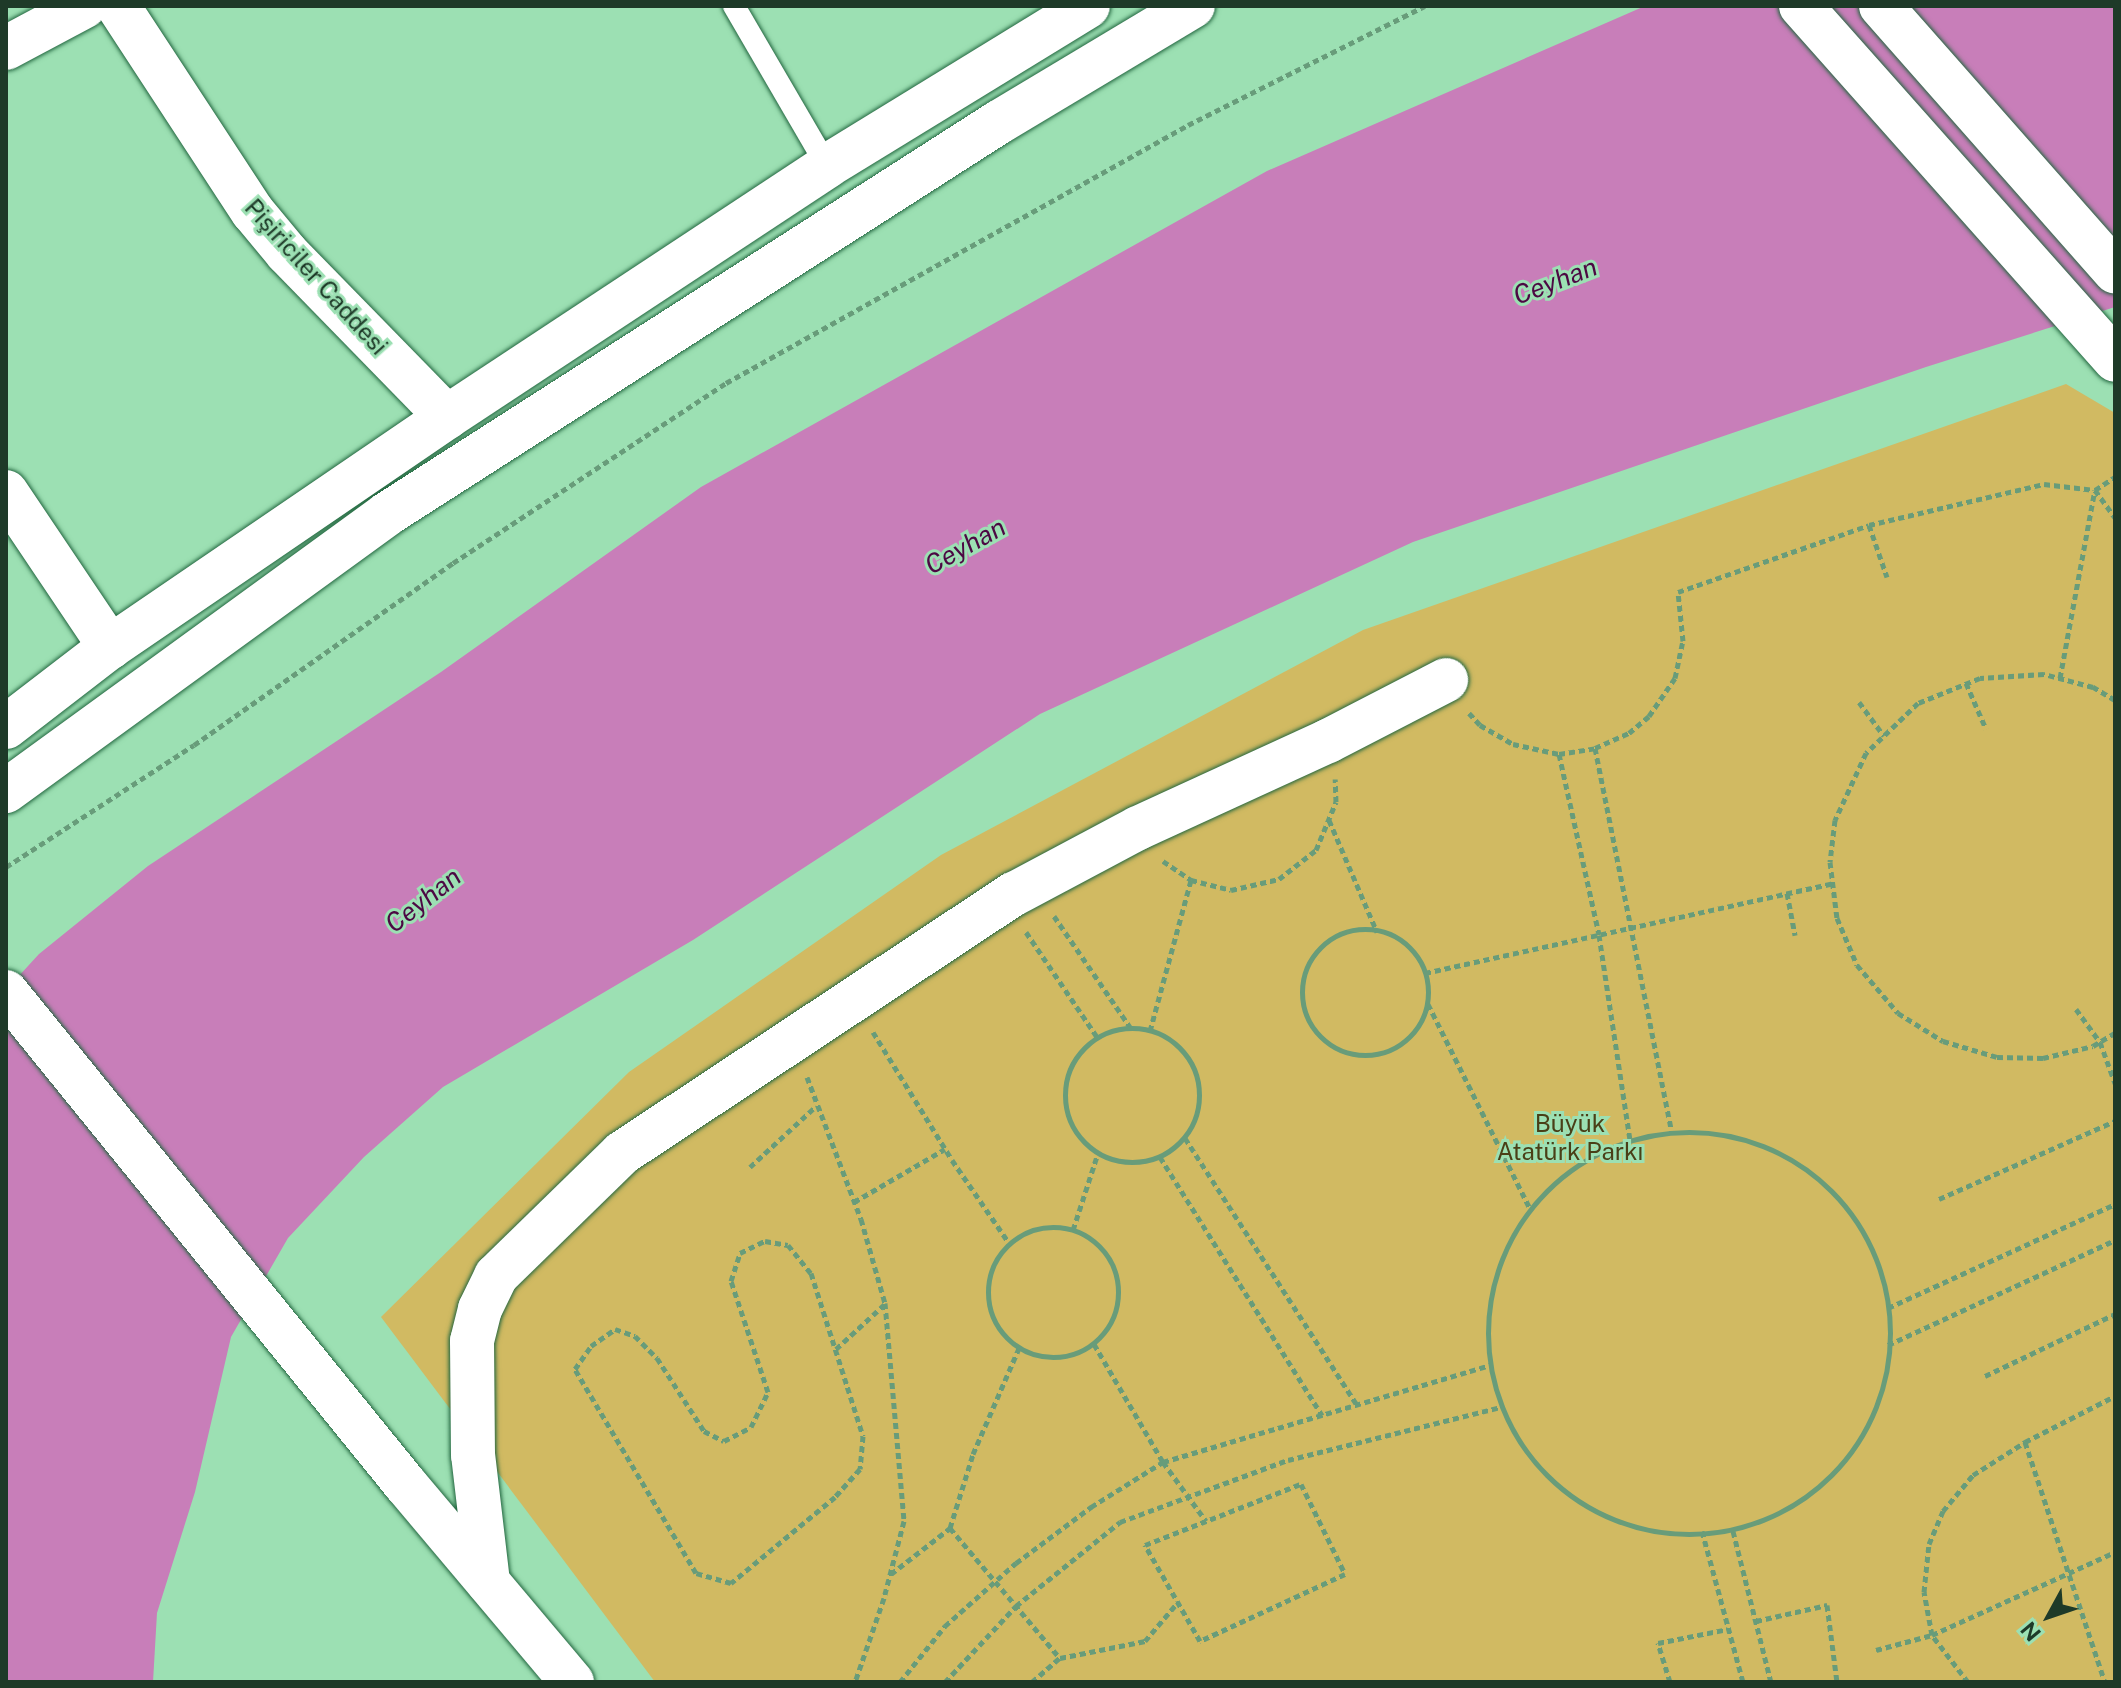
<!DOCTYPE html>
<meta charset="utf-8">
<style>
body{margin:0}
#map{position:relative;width:2121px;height:1688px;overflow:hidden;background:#9ce0b3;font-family:"Public Sans",sans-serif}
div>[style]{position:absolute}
.green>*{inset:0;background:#d1ba62}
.water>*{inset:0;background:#c87eb9}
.path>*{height:5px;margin-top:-2.5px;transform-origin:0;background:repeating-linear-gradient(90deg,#689c7a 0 6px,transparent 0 10px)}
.path>.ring{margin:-2.5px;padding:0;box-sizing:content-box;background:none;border:5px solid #689c7a;border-radius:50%}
.roads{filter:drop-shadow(0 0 2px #22663f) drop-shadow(0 0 2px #22663f)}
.service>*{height:22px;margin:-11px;padding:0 11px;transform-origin:11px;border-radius:11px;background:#fff}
.minor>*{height:44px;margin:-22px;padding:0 22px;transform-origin:22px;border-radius:22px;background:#fff}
.tertiary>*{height:44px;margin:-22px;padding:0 22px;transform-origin:22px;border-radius:22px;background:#fff}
.secondary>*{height:44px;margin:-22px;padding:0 22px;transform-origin:22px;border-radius:22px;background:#fff}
.primary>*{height:44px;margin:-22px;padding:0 22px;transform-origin:22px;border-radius:22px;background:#fff}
span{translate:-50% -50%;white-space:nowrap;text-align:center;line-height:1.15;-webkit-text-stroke:6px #9ce0b3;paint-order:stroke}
.street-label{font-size:24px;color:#1e3a28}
.park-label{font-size:24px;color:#4a3f17}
.water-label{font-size:26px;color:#4c0843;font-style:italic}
.frame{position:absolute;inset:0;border:8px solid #1e3a28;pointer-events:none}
.north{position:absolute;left:2009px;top:1576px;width:80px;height:80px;-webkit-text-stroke:6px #9ce0b3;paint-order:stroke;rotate:230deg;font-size:22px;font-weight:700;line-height:32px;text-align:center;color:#1e3a28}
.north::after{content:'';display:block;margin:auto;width:28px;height:36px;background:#1e3a28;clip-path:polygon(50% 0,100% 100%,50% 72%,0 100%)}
</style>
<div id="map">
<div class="green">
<i style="clip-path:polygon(2066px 384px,2115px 413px,2115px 1682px,655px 1682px,381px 1317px,629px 1072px,941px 855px,1363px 630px)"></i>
</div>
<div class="water">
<i style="clip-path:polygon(1645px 6px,2115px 6px,2115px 307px,1926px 367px,1413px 542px,1040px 714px,693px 940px,443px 1087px,364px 1157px,288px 1238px,231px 1337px,195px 1492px,157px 1613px,153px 1682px,6px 1682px,6px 990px,39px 954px,148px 866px,441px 672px,701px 487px,1267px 171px)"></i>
</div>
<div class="path">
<i style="left:1869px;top:525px;width:55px;rotate:70.9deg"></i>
<i style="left:2060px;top:678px;width:191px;rotate:-79.5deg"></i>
<i style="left:2095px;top:490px;width:24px;rotate:-33deg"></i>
<i style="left:1966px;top:683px;width:50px;rotate:66.5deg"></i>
<i style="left:2115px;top:700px;width:26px;rotate:-149deg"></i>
<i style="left:2093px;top:687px;width:51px;rotate:-165.1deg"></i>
<i style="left:2044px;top:674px;width:64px;rotate:176.4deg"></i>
<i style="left:1980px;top:678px;width:67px;rotate:158deg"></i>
<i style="left:1918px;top:703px;width:72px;rotate:136.1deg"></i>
<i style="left:1866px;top:753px;width:74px;rotate:114.8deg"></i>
<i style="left:1835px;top:820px;width:42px;rotate:96.8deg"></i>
<i style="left:1830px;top:862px;width:56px;rotate:82.9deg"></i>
<i style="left:1837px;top:918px;width:51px;rotate:66.9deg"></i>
<i style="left:1857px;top:965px;width:63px;rotate:49.5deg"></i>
<i style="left:1898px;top:1013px;width:53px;rotate:31.9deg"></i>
<i style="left:1943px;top:1041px;width:56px;rotate:16.5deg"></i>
<i style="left:1997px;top:1057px;width:46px;rotate:1.2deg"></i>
<i style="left:2043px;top:1058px;width:51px;rotate:-13.5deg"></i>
<i style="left:2093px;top:1046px;width:26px;rotate:-31deg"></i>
<i style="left:1859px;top:702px;width:42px;rotate:53.7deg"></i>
<i style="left:1469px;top:713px;width:16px;rotate:47deg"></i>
<i style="left:1480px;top:725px;width:38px;rotate:30deg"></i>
<i style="left:1513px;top:744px;width:47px;rotate:12.3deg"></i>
<i style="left:1559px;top:754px;width:36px;rotate:-9deg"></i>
<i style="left:1595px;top:748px;width:37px;rotate:-24deg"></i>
<i style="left:1629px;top:733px;width:26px;rotate:-40deg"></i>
<i style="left:1649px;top:716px;width:46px;rotate:-55.6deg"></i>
<i style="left:1675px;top:678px;width:38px;rotate:-78deg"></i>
<i style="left:1683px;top:641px;width:49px;rotate:-95.8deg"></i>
<i style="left:1678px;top:592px;width:202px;rotate:-19.3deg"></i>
<i style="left:1869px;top:525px;width:180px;rotate:-13.2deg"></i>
<i style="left:2044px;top:484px;width:51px;rotate:6.7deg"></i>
<i style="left:2095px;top:490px;width:34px;rotate:54deg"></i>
<i style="left:1595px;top:748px;width:393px;rotate:78.7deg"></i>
<i style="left:1559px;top:754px;width:185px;rotate:77.5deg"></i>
<i style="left:1599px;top:935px;width:206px;rotate:81.4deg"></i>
<i style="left:1329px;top:820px;width:122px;rotate:66.8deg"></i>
<i style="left:1163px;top:861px;width:34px;rotate:34deg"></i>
<i style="left:1191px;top:880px;width:41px;rotate:14deg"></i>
<i style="left:1231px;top:890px;width:49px;rotate:-12.9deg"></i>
<i style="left:1279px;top:879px;width:47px;rotate:-38.1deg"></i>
<i style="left:1316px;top:850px;width:52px;rotate:-67.4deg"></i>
<i style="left:1336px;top:802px;width:23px;rotate:-92deg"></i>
<i style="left:6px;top:867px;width:224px;rotate:-33deg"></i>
<i style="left:194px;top:745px;width:317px;rotate:-35.1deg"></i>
<i style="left:453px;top:563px;width:327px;rotate:-33.4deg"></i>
<i style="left:726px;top:383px;width:529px;rotate:-29.18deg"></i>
<i style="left:1188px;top:125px;width:265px;rotate:-26.7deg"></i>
<i style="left:1787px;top:893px;width:43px;rotate:79.2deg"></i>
<i style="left:1054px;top:916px;width:135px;rotate:55.6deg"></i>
<i class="ring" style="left:1302px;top:929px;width:121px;height:121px"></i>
<i style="left:1026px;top:932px;width:127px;rotate:55.9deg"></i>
<i style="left:1425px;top:973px;width:418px;rotate:-12.4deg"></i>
<i style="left:1428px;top:1004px;width:231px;rotate:63.5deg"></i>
<i style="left:2076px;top:1009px;width:41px;rotate:54deg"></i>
<i style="left:2100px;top:1042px;width:44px;rotate:69.9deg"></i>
<i class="ring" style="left:1065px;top:1028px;width:129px;height:129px"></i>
<i style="left:1150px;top:1031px;width:156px;rotate:-74.8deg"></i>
<i style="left:873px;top:1032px;width:150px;rotate:58.3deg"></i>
<i style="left:952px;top:1160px;width:101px;rotate:55.5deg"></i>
<i style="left:807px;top:1077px;width:152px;rotate:69.2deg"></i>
<i style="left:861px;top:1219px;width:87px;rotate:74.1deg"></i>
<i style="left:885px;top:1303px;width:219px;rotate:85deg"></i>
<i style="left:904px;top:1521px;width:80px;rotate:104.6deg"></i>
<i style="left:884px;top:1598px;width:89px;rotate:109deg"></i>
<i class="ring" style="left:1488px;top:1132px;width:397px;height:397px"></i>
<i style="left:1185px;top:1138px;width:318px;rotate:57.2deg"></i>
<i style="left:1160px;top:1157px;width:305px;rotate:57.9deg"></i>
<i style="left:750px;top:1167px;width:90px;rotate:-42.7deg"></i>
<i style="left:1939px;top:1199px;width:193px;rotate:-23.9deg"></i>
<i style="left:854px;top:1202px;width:105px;rotate:-30.2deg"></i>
<i class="ring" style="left:988px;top:1227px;width:125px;height:125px"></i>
<i style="left:1073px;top:1230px;width:81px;rotate:-72deg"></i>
<i style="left:765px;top:1241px;width:23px;rotate:10deg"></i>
<i style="left:788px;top:1245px;width:36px;rotate:51deg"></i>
<i style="left:811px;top:1273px;width:171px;rotate:72.3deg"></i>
<i style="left:863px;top:1436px;width:33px;rotate:95deg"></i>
<i style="left:860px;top:1469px;width:38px;rotate:132deg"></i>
<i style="left:835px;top:1497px;width:135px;rotate:140.4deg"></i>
<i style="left:731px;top:1583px;width:36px;rotate:-164deg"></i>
<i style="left:696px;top:1573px;width:237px;rotate:-120.7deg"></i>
<i style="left:575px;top:1369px;width:28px;rotate:-55deg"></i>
<i style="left:591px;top:1346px;width:29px;rotate:-35deg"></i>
<i style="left:615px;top:1329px;width:21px;rotate:19deg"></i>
<i style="left:635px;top:1336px;width:31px;rotate:45deg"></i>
<i style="left:657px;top:1358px;width:87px;rotate:57.2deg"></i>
<i style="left:704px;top:1431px;width:22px;rotate:27deg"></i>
<i style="left:724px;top:1441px;width:30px;rotate:-27deg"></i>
<i style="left:751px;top:1427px;width:39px;rotate:-64deg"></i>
<i style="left:768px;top:1392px;width:117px;rotate:-108.4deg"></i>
<i style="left:731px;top:1281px;width:29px;rotate:-72deg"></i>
<i style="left:740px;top:1253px;width:28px;rotate:-26deg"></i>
<i style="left:1888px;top:1308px;width:250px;rotate:-24.6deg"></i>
<i style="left:1094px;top:1344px;width:137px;rotate:59.7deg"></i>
<i style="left:1163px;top:1462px;width:73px;rotate:53.9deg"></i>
<i style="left:1888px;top:1345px;width:250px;rotate:-24.8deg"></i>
<i style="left:836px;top:1349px;width:67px;rotate:-42.6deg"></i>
<i style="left:1985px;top:1376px;width:144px;rotate:-25.5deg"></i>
<i style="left:2025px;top:1442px;width:253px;rotate:71.6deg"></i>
<i style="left:1301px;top:1484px;width:100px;rotate:63.9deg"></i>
<i style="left:1345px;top:1574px;width:160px;rotate:155.2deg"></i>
<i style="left:1200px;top:1641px;width:111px;rotate:-119.8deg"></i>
<i style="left:1145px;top:1545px;width:168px;rotate:-21.4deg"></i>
<i style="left:950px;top:1528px;width:170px;rotate:49.8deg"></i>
<i style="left:1702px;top:1531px;width:156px;rotate:74.8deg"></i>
<i style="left:1733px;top:1531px;width:156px;rotate:75.9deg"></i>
<i style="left:891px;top:1574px;width:75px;rotate:-37.9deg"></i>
<i style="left:950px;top:1528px;width:77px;rotate:-72.7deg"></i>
<i style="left:973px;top:1454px;width:116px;rotate:-66.5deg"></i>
<i style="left:1756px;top:1621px;width:73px;rotate:-12.7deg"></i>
<i style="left:1827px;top:1605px;width:78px;rotate:82.6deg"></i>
<i style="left:1876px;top:1650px;width:58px;rotate:-15deg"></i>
<i style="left:1932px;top:1635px;width:201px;rotate:-24.4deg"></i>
<i style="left:900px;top:1682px;width:72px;rotate:-51.2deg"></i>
<i style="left:945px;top:1626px;width:95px;rotate:-41.6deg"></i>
<i style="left:1016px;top:1563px;width:94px;rotate:-36.7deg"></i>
<i style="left:1091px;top:1507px;width:85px;rotate:-32deg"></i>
<i style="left:1163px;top:1462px;width:341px;rotate:-16.5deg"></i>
<i style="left:945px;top:1682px;width:104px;rotate:-46.9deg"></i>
<i style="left:1016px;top:1606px;width:134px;rotate:-38.9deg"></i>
<i style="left:1120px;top:1522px;width:179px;rotate:-20.3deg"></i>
<i style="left:1288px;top:1460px;width:223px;rotate:-14deg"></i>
<i style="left:1032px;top:1682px;width:37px;rotate:-41deg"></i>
<i style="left:1060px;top:1658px;width:87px;rotate:-11.3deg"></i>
<i style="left:1145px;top:1641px;width:51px;rotate:-49.8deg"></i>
<i style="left:1670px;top:1682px;width:41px;rotate:-107.1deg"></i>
<i style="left:1658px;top:1643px;width:71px;rotate:-11.3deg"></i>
<i style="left:1968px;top:1682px;width:59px;rotate:-127.5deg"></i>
<i style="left:1932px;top:1635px;width:44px;rotate:-100.5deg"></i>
<i style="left:1924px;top:1592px;width:48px;rotate:-84.1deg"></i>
<i style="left:1929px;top:1544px;width:36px;rotate:-67deg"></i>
<i style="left:1943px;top:1511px;width:47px;rotate:-50.2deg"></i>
<i style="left:1973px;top:1475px;width:62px;rotate:-32.4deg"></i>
<i style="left:2025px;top:1442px;width:101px;rotate:-27.1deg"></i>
</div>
<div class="roads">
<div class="service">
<i style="left:734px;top:6px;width:185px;rotate:59.8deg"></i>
</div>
<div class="minor">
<i style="left:488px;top:1582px;width:128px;rotate:-96.7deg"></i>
<i style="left:473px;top:1455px;width:114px;rotate:-90.5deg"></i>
<i style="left:472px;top:1341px;width:33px;rotate:-76deg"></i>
<i style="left:480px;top:1309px;width:37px;rotate:-64deg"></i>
<i style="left:496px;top:1276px;width:176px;rotate:-44.3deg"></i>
<i style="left:622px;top:1153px;width:470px;rotate:-33.5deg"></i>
<i style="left:1014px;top:894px;width:140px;rotate:-28deg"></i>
<i style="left:1138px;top:828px;width:209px;rotate:-24.6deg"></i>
<i style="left:1328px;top:741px;width:133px;rotate:-27.3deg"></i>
</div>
<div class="tertiary">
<i style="left:118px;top:6px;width:246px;rotate:56.8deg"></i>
<i style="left:253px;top:212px;width:53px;rotate:50.3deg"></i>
<i style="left:287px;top:253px;width:229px;rotate:45.7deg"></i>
<i style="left:6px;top:492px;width:187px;rotate:56.1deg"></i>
<i style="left:6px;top:727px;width:131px;rotate:-37.6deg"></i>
<i style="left:110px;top:647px;width:408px;rotate:-34.3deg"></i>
<i style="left:447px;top:417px;width:455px;rotate:-33.4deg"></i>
<i style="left:827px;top:166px;width:306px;rotate:-31.5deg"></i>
<i style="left:6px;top:791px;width:471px;rotate:-36deg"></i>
<i style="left:387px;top:514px;width:727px;rotate:-32.64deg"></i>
<i style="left:999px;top:122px;width:226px;rotate:-30.9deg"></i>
</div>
<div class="secondary">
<i style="left:6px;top:48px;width:89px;rotate:-28deg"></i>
</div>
<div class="primary">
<i style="left:1801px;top:6px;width:473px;rotate:48.4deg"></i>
<i style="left:1881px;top:6px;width:354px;rotate:48.6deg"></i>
<i style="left:6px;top:992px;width:635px;rotate:50.95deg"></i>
<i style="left:406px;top:1485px;width:258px;rotate:49.9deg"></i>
</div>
</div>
<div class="street-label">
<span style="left:316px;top:277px;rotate:48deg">Pişiriciler Caddesi</span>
</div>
<div class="park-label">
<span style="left:1570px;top:1138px">Büyük<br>Atatürk Parkı</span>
</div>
<div class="water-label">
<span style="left:1555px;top:281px;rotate:-21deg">Ceyhan</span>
<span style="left:965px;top:546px;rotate:-29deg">Ceyhan</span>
<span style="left:423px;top:900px;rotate:-38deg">Ceyhan</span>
</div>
<div class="frame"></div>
<div class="north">N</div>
</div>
